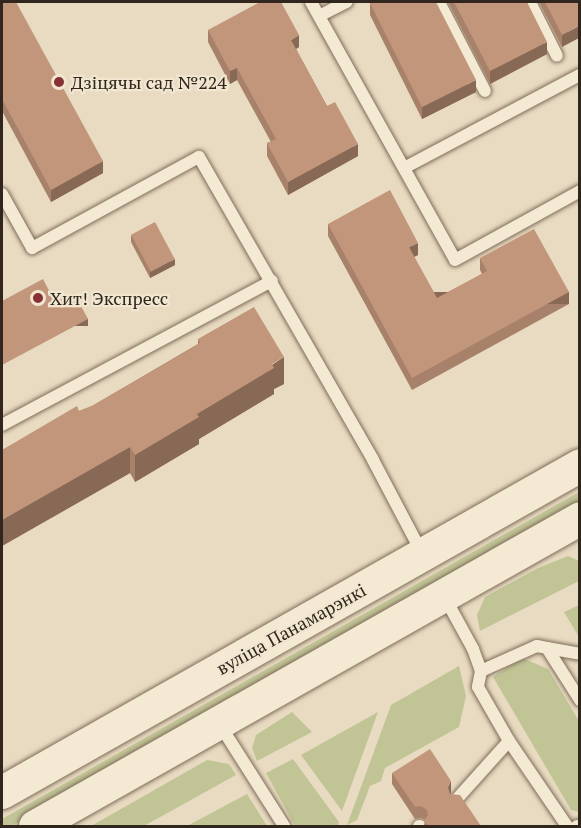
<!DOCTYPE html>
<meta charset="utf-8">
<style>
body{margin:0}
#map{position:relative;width:581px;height:828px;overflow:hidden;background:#e8dbc1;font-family:"PT Serif",serif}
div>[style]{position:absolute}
.green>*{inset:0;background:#c1c596}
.roads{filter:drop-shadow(0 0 2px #806d5b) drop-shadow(0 0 2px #806d5b)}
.service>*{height:12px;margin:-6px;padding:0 6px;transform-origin:6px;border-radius:6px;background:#f4e9d3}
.secondary>*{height:33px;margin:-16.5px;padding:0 16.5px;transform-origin:16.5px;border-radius:16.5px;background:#f4e9d3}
.wall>*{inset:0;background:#a7816a}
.shaded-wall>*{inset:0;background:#886956;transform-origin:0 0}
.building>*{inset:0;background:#c2967b;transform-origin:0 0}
.dots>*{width:16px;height:16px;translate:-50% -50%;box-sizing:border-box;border:3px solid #f1e6d0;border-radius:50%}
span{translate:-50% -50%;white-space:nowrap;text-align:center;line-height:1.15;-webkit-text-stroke:4.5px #f1e6d0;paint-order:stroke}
.poi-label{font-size:18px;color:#31261d}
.left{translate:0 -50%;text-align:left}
.street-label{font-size:18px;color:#31261d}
.frame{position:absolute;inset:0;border:3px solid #31261d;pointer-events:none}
</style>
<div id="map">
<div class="green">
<i style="clip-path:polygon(579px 492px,579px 505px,12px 826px,2px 826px,2px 819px)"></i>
<i style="clip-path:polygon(568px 556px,579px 561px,579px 581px,480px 631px,477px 615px,485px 597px,538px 568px)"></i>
<i style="clip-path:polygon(579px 605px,579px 637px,564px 612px)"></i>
<i style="clip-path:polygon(522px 658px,548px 669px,579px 721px,579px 812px,571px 810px,493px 677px)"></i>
<i style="clip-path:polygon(459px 666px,466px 696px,459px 727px,385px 768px,381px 781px,370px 786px,357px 820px,347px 825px,391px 705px)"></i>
<i style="clip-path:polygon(292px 712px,312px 732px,257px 761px,252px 748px,256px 735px)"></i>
<i style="clip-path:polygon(378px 712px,342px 811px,301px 755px)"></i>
<i style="clip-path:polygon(293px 759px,339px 822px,338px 826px,295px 826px,266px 773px)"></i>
<i style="clip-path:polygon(207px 760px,229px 764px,236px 775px,144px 826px,91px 826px)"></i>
<i style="clip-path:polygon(247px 794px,267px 826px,187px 826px)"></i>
</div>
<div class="roads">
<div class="service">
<i style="left:311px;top:2px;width:295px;rotate:60.8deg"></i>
<i style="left:455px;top:260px;width:143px;rotate:-28.9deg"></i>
<i style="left:439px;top:2px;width:100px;rotate:62.7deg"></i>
<i style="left:530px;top:2px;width:60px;rotate:63.4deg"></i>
<i style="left:319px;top:16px;width:31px;rotate:-27deg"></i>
<i style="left:404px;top:168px;width:199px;rotate:-27.9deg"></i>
<i style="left:2px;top:194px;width:62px;rotate:60.9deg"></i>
<i style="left:32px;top:248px;width:190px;rotate:-28.6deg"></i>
<i style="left:199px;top:157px;width:349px;rotate:60.1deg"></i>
<i style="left:373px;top:460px;width:105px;rotate:62.2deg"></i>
<i style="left:2px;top:425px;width:306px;rotate:-28.1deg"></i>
<i style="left:444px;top:596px;width:60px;rotate:61.3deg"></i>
<i style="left:473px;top:649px;width:23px;rotate:70deg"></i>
<i style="left:481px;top:671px;width:16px;rotate:101deg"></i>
<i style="left:478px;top:687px;width:62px;rotate:60.1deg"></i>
<i style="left:509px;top:741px;width:79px;rotate:131.9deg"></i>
<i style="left:547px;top:648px;width:34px;rotate:10deg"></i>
<i style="left:481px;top:671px;width:61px;rotate:-24.1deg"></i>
<i style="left:537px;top:646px;width:10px;rotate:11deg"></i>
<i style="left:547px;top:648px;width:62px;rotate:57.6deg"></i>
<i style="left:220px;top:725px;width:120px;rotate:57.6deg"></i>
<i style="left:509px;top:741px;width:103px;rotate:55.7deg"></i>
<i style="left:419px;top:826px;width:1px"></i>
<i style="left:577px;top:826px;width:3px"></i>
</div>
<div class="secondary">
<i style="left:2px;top:792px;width:664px;rotate:-29.5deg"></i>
<i style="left:35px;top:826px;width:626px;rotate:-29.47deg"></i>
</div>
</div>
<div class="wall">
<i style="clip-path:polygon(2px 2px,103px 173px,51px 202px,2px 111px)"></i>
<i style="clip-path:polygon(448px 2px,527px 2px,547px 54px,490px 84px)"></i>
<i style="clip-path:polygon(539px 2px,579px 2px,562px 47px)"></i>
<i style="clip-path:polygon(370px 3px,476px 92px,422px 119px,370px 15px)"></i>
<i style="clip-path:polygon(208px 30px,299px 47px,296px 49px,327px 106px,358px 156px,288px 195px,267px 156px,267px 143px,271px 142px,237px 80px,230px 84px,208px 42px)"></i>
<i style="clip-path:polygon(328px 224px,418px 255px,414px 257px,437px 298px,482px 274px,480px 270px,480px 258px,569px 304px,412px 390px,328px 236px)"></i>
<i style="clip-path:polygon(131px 235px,175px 265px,150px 278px,131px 242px)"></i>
<i style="clip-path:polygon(198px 339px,284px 384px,274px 389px,274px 394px,199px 439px,199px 444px,135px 482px,130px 473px,2px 546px,2px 450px,79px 411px,92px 406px,198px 344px)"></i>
<i style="clip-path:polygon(392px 773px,451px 793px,451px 794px,481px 826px,424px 826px,425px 820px,421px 818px,415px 819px,392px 784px)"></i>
</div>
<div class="shaded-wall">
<i style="clip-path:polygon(579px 26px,579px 38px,562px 47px,562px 35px)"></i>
<i style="clip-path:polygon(299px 35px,299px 47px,291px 52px,291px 40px)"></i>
<i style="clip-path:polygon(547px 42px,547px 54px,490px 84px,490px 71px)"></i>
<i style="clip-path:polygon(237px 68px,237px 80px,230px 84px,230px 71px)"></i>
<i style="clip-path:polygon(476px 80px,476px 92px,422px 119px,422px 107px)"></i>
<i style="clip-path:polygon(358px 144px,358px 156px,288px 195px,288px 182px)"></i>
<i style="clip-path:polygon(103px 161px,103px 173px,51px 202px,51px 190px)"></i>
<i style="clip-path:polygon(418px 243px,418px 255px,409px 259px,409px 247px)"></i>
<i style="clip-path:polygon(175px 259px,175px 265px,150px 278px,150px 271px)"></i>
<i style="left:569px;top:292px;width:12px;height:179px;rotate:90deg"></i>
<i style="left:88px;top:319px;width:7px;height:98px;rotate:90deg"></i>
<i style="clip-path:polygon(284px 357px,284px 384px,274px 389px,274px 394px,199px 439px,199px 444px,135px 482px,135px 455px,197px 414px)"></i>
<i style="clip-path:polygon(130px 447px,130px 473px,2px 546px,2px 520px)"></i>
<i style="clip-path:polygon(451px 781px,451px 793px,448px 799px,448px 787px)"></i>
</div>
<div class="building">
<i style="clip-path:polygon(2px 2px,16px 2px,103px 161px,51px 190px,2px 99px)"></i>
<i style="clip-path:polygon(260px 2px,281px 2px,299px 35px,291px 40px,327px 106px,335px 102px,358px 144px,288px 182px,267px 143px,276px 139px,237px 68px,230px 71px,208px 30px)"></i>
<i style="clip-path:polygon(374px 2px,436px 2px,476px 80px,422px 107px,370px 3px)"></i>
<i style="clip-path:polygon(454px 2px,527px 2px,547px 42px,490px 71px)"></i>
<i style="clip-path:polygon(545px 2px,579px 2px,579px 26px,562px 35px)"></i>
<i style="clip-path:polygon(390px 190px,418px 243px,409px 247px,437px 298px,487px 271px,480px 258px,534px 229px,569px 292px,412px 378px,328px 224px)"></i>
<i style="left:155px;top:222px;width:42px;height:27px;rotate:62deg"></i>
<i style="clip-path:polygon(43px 279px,55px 302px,74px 293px,88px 319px,2px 365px,2px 301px)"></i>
<i style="clip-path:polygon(254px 307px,284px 357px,272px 364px,274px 368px,197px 414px,199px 417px,135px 455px,130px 447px,2px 520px,2px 450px,77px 406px,79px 411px,92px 406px,189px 350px,200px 343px,198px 339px)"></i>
<i style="clip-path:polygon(430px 749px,451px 781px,448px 787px,450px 794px,460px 795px,481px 826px,428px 826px,424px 821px,428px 815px,427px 810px,421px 806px,415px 807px,392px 773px)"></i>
</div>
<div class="dots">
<i style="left:59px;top:82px;background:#883135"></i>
<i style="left:38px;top:298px;background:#883135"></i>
</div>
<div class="poi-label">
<span class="left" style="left:71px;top:82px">Дзіцячы сад №224</span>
<span class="left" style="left:50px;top:298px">Хит! Экспресс</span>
</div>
<div class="street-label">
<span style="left:291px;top:629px;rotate:-29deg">вуліца Панамарэнкі</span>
</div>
<div class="frame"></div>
</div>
